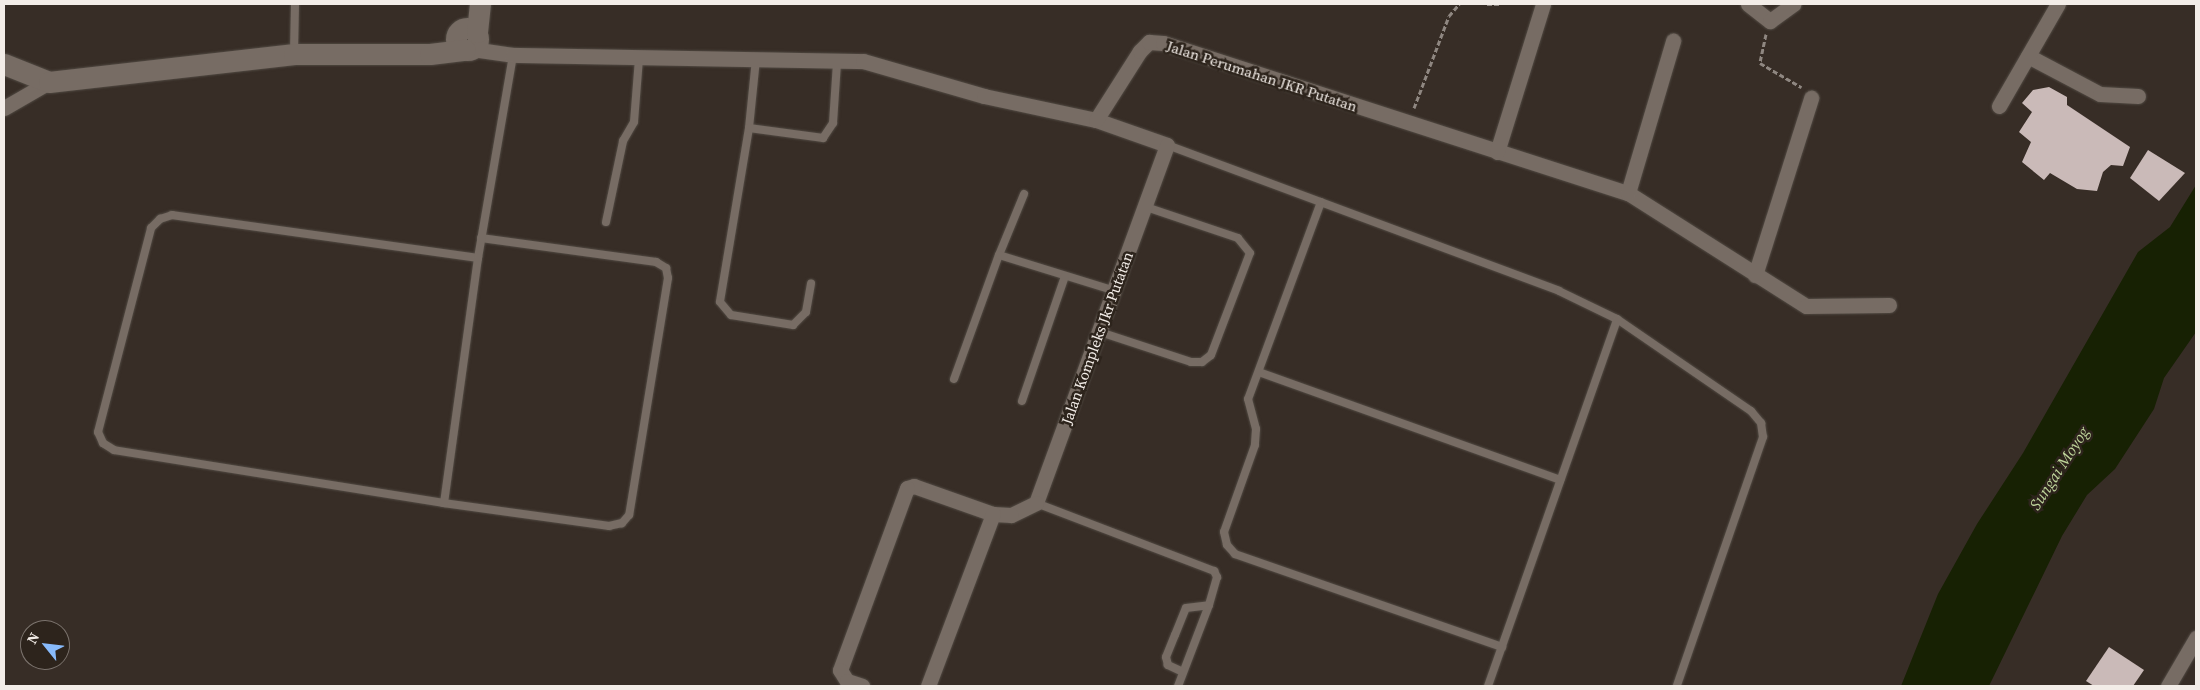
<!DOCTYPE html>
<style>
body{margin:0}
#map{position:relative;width:2200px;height:690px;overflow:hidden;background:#372d26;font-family:"Source Serif 4",serif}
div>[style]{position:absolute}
.water>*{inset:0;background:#172103}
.building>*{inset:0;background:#cabab8}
.path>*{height:3px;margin-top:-1.5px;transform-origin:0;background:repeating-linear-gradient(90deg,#8f8781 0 5px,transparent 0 7.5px)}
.roads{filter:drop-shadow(0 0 1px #514a43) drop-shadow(0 0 1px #514a43)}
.lane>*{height:8px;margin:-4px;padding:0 4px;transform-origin:4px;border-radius:4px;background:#776c64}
.street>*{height:15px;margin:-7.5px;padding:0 7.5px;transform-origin:7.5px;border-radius:7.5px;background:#776c64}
.secondary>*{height:21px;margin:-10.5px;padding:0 10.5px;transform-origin:10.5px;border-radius:10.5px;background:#776c64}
.secondary>.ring{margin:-10.5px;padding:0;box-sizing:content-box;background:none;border:21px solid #776c64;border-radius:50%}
span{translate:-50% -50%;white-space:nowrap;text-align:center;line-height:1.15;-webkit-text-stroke:5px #2d241c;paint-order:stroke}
.street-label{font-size:15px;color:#f3ede8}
.water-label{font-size:16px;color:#bed49a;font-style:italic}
.frame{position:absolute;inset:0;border:5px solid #f3ede8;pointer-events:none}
.north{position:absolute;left:20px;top:620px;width:50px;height:50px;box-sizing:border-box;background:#2d241c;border:1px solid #7c746e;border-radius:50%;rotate:299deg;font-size:14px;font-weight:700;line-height:20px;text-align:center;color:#f3ede8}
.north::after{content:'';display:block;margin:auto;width:18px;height:22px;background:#88bbfc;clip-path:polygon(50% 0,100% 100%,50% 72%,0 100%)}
</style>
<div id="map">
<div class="water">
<i style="clip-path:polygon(2196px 185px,2196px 332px,2164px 378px,2154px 409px,2115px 469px,2087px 495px,2062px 536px,1989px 686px,1901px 686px,1938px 594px,1977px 524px,2023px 453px,2138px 252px,2170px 227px)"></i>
</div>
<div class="building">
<i style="clip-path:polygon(2049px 87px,2067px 97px,2067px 105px,2130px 147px,2123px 166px,2111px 165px,2103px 172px,2097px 191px,2077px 189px,2050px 173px,2044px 180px,2022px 162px,2031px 142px,2019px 132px,2032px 112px,2022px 103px,2033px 90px)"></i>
<i style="clip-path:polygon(2148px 150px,2185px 173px,2159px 201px,2130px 178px)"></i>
<i style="clip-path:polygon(2109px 647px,2144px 670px,2133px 686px,2094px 686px,2086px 681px)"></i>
</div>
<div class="path">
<i style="left:1487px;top:4px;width:12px"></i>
<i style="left:1766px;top:34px;width:30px;rotate:102deg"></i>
<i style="left:1760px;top:63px;width:48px;rotate:30.3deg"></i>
<i style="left:1414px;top:108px;width:98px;rotate:-69.2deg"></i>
<i style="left:1449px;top:16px;width:16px;rotate:-50deg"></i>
</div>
<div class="roads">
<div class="lane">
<i style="left:294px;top:52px;width:48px;rotate:-88.8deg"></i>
<i style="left:756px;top:59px;width:69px;rotate:95.8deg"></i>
<i style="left:749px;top:128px;width:176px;rotate:99.5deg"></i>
<i style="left:720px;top:302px;width:17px;rotate:50deg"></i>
<i style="left:731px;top:315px;width:63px;rotate:9.2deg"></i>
<i style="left:793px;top:325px;width:18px;rotate:-45deg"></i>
<i style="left:806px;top:312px;width:29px;rotate:-80deg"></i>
<i style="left:749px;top:128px;width:75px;rotate:7.7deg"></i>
<i style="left:823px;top:138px;width:18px;rotate:-56deg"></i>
<i style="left:833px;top:123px;width:60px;rotate:-86.2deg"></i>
<i style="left:1167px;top:145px;width:418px;rotate:20.4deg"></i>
<i style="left:1559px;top:291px;width:64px;rotate:25.8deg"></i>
<i style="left:1617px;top:319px;width:163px;rotate:34.5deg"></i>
<i style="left:1751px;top:411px;width:16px;rotate:50deg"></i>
<i style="left:1761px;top:423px;width:14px;rotate:82deg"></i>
<i style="left:1763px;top:437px;width:263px;rotate:109.1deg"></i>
<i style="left:1321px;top:202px;width:210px;rotate:110.3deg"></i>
<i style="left:1248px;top:399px;width:31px;rotate:75deg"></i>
<i style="left:1256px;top:429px;width:16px;rotate:94deg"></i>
<i style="left:1255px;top:445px;width:92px;rotate:109.6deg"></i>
<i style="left:1224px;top:532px;width:13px;rotate:77deg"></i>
<i style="left:1227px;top:545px;width:12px;rotate:48deg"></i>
<i style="left:1235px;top:554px;width:283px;rotate:19.2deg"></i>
<i style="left:606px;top:222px;width:83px;rotate:-78.1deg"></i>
<i style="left:623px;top:141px;width:22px;rotate:-60deg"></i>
<i style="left:634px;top:122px;width:64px;rotate:-85.5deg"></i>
<i style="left:481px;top:238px;width:177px;rotate:7.8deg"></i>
<i style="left:656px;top:262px;width:12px;rotate:31deg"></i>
<i style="left:666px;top:268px;width:10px;rotate:79deg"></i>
<i style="left:668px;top:278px;width:240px;rotate:99.3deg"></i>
<i style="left:629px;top:515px;width:11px;rotate:131deg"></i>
<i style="left:622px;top:523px;width:13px;rotate:167deg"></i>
<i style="left:609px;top:526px;width:167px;rotate:-172.1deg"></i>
<i style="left:444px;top:503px;width:334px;rotate:-170.9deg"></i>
<i style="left:114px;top:450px;width:13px;rotate:-148deg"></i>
<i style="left:103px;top:443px;width:12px;rotate:-114deg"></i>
<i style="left:98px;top:432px;width:211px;rotate:-75.4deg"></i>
<i style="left:151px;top:228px;width:13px;rotate:-45deg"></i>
<i style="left:160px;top:219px;width:13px;rotate:-18deg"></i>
<i style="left:172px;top:215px;width:309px;rotate:8deg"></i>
<i style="left:478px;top:258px;width:206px;rotate:-80.2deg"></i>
<i style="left:999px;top:255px;width:66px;rotate:-67.7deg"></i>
<i style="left:1100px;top:332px;width:96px;rotate:18.2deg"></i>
<i style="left:1191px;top:362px;width:11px"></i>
<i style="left:1202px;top:362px;width:11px;rotate:-38deg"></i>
<i style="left:1211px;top:355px;width:109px;rotate:-69.1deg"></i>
<i style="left:1250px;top:253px;width:19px;rotate:-129deg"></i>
<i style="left:1238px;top:238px;width:97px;rotate:-161.4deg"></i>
<i style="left:1259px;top:372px;width:320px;rotate:19.7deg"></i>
<i style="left:954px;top:379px;width:132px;rotate:-70.1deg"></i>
<i style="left:999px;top:255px;width:121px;rotate:17.2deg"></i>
<i style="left:1022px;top:401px;width:132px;rotate:-71deg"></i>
<i style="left:444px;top:503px;width:247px;rotate:-82.1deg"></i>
<i style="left:1036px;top:503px;width:191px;rotate:20.9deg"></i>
<i style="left:1214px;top:571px;width:7px;rotate:63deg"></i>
<i style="left:1217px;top:577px;width:29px;rotate:106deg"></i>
<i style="left:1209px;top:605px;width:87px;rotate:110.9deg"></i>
<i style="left:1183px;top:672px;width:17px;rotate:-155deg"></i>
<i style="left:1168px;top:665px;width:8px;rotate:-104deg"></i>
<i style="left:1166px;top:657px;width:24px;rotate:-68deg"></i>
<i style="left:1175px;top:635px;width:29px;rotate:-68deg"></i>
<i style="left:1186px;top:608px;width:23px;rotate:-7deg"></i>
<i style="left:1488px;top:686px;width:389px;rotate:-70.6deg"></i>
</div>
<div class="street">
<i style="left:1748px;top:4px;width:28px;rotate:38deg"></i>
<i style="left:1770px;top:21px;width:29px;rotate:-36deg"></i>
<i style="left:472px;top:49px;width:41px;rotate:8.3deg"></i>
<i style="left:513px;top:55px;width:350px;rotate:1deg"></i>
<i style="left:863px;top:61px;width:126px;rotate:16.1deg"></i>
<i style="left:984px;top:96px;width:115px;rotate:12.1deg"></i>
<i style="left:1096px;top:120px;width:75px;rotate:19.4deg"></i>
<i style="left:1167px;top:145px;width:381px;rotate:110.1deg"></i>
<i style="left:1036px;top:503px;width:28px;rotate:154deg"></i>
<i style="left:1011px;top:515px;width:18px;rotate:-177deg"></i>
<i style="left:993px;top:514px;width:84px;rotate:-160.5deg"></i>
<i style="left:914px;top:486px;width:7px;rotate:164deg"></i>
<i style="left:907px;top:488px;width:194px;rotate:110.2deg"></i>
<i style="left:840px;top:670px;width:13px;rotate:58deg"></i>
<i style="left:847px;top:681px;width:16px;rotate:18deg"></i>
<i style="left:2028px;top:56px;width:81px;rotate:27.8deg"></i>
<i style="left:2100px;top:94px;width:38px;rotate:3deg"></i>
<i style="left:1999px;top:106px;width:118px;rotate:-60deg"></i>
<i style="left:4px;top:108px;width:52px;rotate:-30deg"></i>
<i style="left:1096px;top:120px;width:82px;rotate:-57.5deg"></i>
<i style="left:1140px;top:51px;width:13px;rotate:-45deg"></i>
<i style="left:1149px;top:42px;width:14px;rotate:4deg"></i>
<i style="left:1163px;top:43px;width:489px;rotate:17.9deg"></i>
<i style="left:1628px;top:193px;width:211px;rotate:32.4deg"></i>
<i style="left:1806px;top:306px;width:83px;rotate:-0.7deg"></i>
<i style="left:1497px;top:152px;width:155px;rotate:-72.7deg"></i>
<i style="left:1628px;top:193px;width:159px;rotate:-73.5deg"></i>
<i style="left:1755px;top:275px;width:186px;rotate:-72.4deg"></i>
<i style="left:928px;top:686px;width:184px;rotate:-69.3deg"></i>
<i style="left:2168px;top:686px;width:56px;rotate:-59.7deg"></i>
</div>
<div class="secondary">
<i class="ring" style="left:456px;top:28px;width:1px;height:1px"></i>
<i style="left:477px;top:32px;width:28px;rotate:-84deg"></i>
<i style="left:4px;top:64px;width:48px;rotate:21.8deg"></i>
<i style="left:49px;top:82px;width:247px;rotate:-6.5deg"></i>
<i style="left:294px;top:54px;width:136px"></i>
<i style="left:430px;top:54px;width:35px;rotate:-7deg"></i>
</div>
</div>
<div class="street-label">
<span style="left:1262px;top:76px;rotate:18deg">Jalan Perumahan JKR Putatan</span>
<span style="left:1097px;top:338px;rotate:-70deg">Jalan Kompleks Jkr Putatan</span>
</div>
<div class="water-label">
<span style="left:2059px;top:468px;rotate:-57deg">Sungai Moyog</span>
</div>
<div class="frame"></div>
<div class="north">N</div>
</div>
